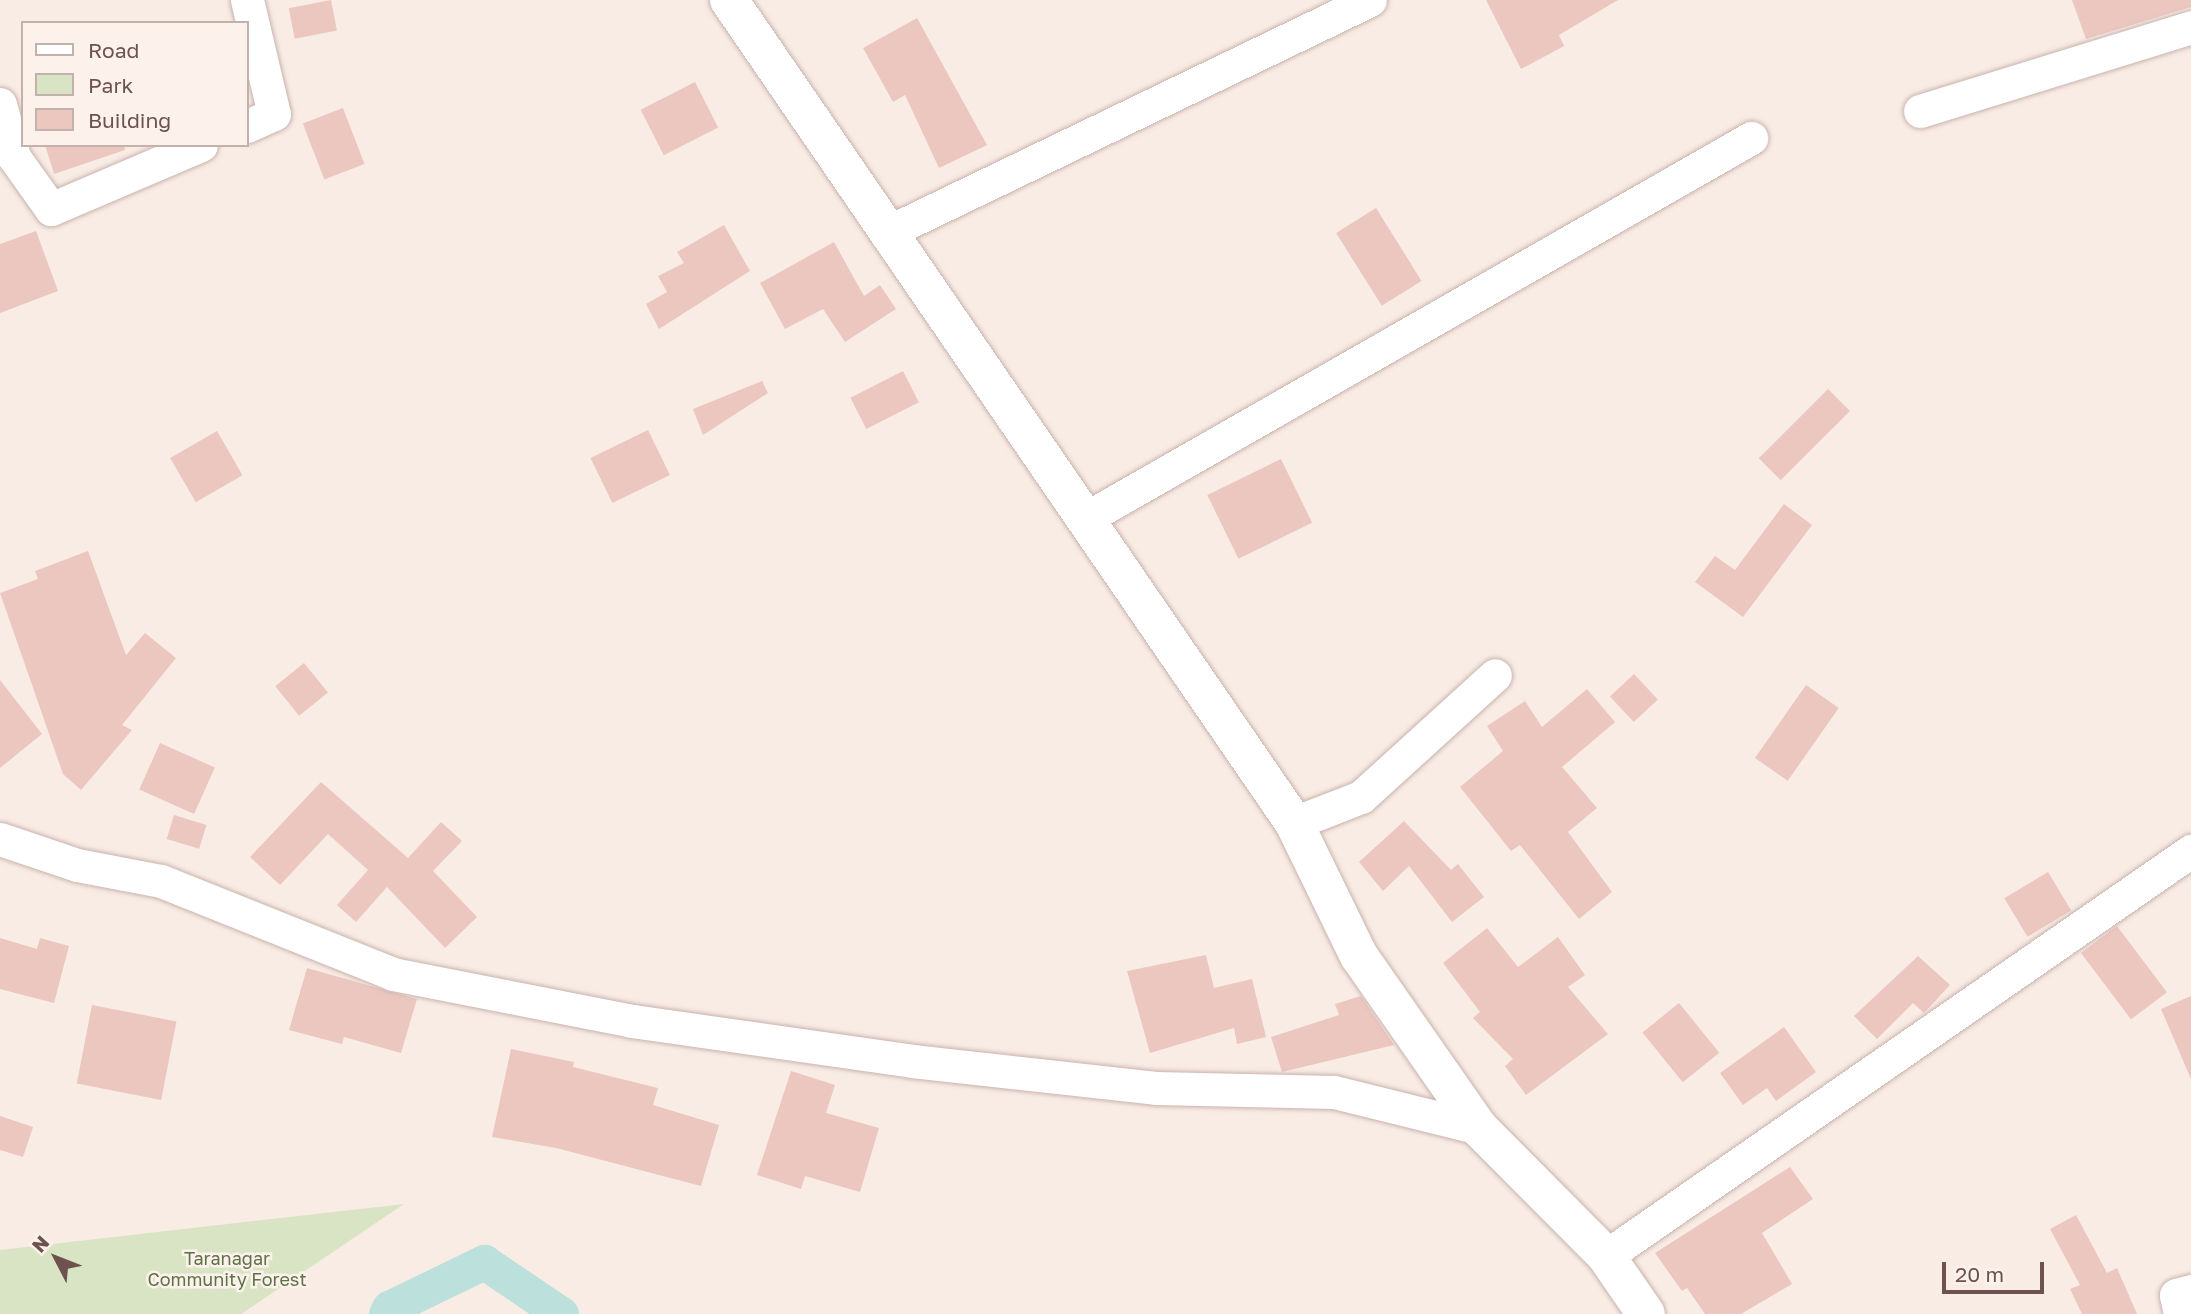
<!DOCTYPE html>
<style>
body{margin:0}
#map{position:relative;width:2191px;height:1314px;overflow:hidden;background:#f9ece5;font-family:"Golos Text",sans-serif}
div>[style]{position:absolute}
.green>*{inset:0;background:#d9e4c5}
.canal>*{height:35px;margin:-17.5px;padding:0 17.5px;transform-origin:17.5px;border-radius:17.5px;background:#bce0dc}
.building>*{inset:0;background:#ebc7c0;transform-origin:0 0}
.roads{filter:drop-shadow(0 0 2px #c8b3ad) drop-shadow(0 0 2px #c8b3ad)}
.street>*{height:33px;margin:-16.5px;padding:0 16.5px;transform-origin:16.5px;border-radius:16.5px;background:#fff}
.secondary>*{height:38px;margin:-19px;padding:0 19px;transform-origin:19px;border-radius:19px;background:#fff}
span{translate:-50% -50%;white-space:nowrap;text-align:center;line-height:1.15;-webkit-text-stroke:5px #fcf1eb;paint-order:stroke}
.park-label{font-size:18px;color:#5e7248}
.legend{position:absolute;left:21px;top:21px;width:228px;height:126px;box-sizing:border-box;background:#fcf1eb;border:2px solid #c3b1ac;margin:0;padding:9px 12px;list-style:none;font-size:21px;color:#6e524e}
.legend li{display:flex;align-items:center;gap:14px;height:35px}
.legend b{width:35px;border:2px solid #c3b1ac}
.north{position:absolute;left:21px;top:1223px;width:70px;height:70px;-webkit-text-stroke:5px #fcf1eb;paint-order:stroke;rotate:312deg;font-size:19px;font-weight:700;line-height:28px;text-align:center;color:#6e524e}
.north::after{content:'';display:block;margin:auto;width:24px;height:32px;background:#6e524e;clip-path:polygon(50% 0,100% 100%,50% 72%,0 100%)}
.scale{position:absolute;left:1942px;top:1262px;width:102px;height:32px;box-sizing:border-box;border:4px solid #6e524e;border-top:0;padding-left:9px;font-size:21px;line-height:24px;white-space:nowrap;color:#6e524e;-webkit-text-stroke:5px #fcf1eb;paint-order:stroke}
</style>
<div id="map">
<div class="green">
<i style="clip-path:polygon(404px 1204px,241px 1314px,0 1314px,0 1250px)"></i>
</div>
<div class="canal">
<i style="left:386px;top:1314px;width:7px;rotate:-63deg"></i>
<i style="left:389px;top:1308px;width:106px;rotate:-25.8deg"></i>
<i style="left:484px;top:1262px;width:93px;rotate:34deg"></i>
</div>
<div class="building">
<i style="left:331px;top:0;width:31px;height:43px;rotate:79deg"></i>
<i style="clip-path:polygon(1486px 0,1618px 0,1559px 35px,1564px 46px,1521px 69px)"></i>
<i style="clip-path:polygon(2072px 0,2191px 0,2191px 7px,2086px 39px)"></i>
<i style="clip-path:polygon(917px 18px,987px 145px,939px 168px,905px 95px,893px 102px,863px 48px)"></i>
<i style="left:695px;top:82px;width:51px;height:61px;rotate:63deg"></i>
<i style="left:343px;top:108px;width:60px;height:43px;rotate:69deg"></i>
<i style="clip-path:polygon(45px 145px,124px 145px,125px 150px,54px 174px)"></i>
<i style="left:1376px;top:208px;width:86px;height:47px;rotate:58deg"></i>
<i style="clip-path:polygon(724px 225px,750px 271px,659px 329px,646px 304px,667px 292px,658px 276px,684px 263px,677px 252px)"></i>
<i style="clip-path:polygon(36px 231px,58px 291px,0 313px,0 244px)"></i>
<i style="clip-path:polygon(834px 242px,864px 296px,880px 285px,896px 309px,845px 342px,823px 309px,785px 329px,760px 283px)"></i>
<i style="left:903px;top:371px;width:35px;height:59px;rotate:63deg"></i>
<i style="clip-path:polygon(762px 381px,768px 393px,703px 435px,693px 409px)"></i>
<i style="left:1828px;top:389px;width:31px;height:98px;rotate:45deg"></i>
<i style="left:648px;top:430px;width:50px;height:64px;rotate:64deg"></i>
<i style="left:217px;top:431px;width:51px;height:54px;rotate:60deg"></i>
<i style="left:1281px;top:459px;width:71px;height:82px;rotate:64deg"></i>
<i style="clip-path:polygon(1784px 504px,1812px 525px,1743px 617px,1695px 582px,1715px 556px,1735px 570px)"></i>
<i style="clip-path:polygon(88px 551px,126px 655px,145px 633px,176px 658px,122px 725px,132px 730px,81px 790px,63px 774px,0 593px,38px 579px,35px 571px)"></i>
<i style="left:304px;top:663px;width:38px;height:37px;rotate:51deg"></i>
<i style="left:1634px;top:674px;width:35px;height:33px;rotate:47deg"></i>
<i style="clip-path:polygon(0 680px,42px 734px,0 768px)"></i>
<i style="left:1806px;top:685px;width:40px;height:89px;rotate:35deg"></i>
<i style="clip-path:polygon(1587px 689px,1615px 722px,1562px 767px,1597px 808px,1568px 832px,1612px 892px,1579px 919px,1520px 845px,1511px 851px,1460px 787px,1503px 751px,1487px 726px,1525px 701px,1542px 727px)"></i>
<i style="left:160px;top:743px;width:60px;height:51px;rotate:24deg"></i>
<i style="clip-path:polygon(321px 782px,408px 858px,441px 822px,462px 841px,433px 871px,477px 917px,445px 948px,387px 887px,356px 922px,337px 905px,368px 870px,328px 834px,280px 885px,250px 857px)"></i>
<i style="left:174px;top:815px;width:34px;height:25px;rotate:17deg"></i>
<i style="clip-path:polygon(1404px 821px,1451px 870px,1458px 864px,1484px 897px,1452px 922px,1409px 866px,1383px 891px,1359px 862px)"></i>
<i style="left:2048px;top:872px;width:45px;height:51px;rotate:59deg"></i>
<i style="left:2117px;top:926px;width:83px;height:45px;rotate:53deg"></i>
<i style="clip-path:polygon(1487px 928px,1518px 967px,1558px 937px,1585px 975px,1568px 987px,1608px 1034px,1526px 1095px,1505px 1066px,1513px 1059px,1473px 1018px,1480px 1012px,1443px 963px)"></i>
<i style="clip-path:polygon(0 938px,37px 949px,40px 938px,69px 946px,54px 1003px,0 989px)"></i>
<i style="clip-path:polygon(1206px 955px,1214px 988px,1252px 979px,1266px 1037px,1237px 1044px,1234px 1028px,1150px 1053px,1127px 971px)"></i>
<i style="clip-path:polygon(1918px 956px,1950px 985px,1924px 1013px,1913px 1003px,1877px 1039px,1854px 1016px)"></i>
<i style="clip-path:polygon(307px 968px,417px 999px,401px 1053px,344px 1037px,342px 1044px,289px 1030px)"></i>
<i style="clip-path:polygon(1361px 996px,1394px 1045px,1282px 1072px,1271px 1037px,1339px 1015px,1335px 1004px)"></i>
<i style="clip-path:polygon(2191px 996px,2191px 1079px,2161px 1009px)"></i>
<i style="left:1679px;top:1003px;width:64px;height:47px;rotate:51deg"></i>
<i style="left:92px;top:1005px;width:86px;height:80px;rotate:11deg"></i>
<i style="clip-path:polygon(1784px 1027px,1816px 1072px,1776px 1101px,1767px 1088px,1743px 1105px,1720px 1073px)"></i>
<i style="clip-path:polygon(511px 1049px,574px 1062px,573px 1067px,658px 1088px,653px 1105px,719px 1125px,701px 1186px,556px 1148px,492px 1137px)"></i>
<i style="clip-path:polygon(791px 1071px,835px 1085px,826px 1113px,879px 1128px,860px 1192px,805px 1176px,801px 1189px,757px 1175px)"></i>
<i style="clip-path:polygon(0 1116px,33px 1127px,23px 1157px,0 1150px)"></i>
<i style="clip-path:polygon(1790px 1167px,1813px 1199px,1762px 1233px,1792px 1284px,1741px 1314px,1705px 1314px,1687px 1288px,1682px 1291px,1655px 1253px)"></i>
<i style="clip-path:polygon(2076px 1215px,2107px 1273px,2117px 1268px,2137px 1314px,2082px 1314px,2070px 1289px,2080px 1285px,2050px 1229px)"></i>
</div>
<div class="roads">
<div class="street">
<i style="left:247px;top:0;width:117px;rotate:76.7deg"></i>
<i style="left:274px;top:114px;width:30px;rotate:156deg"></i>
<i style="left:0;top:104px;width:55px;rotate:75.2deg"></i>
<i style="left:14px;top:157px;width:64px;rotate:54.6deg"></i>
<i style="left:51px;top:209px;width:163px;rotate:-23.1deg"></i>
<i style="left:1920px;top:111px;width:284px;rotate:-17.2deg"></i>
<i style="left:886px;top:233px;width:537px;rotate:-25.71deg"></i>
<i style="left:1088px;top:517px;width:764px;rotate:-29.75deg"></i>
<i style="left:1294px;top:823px;width:72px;rotate:-21.2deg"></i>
<i style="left:1361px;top:797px;width:181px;rotate:-42.3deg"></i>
<i style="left:0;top:839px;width:81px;rotate:18.7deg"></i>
<i style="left:77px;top:865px;width:86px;rotate:10.8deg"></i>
<i style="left:161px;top:881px;width:250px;rotate:21.8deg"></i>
<i style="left:393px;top:974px;width:244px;rotate:11.1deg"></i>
<i style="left:632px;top:1021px;width:283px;rotate:8.1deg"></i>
<i style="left:912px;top:1061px;width:245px;rotate:6.3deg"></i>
<i style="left:1156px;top:1088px;width:178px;rotate:1.3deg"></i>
<i style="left:1334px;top:1092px;width:149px;rotate:13.9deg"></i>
<i style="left:1606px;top:1256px;width:712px;rotate:-34.7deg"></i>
<i style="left:2180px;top:1314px;width:19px;rotate:-102deg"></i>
<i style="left:2176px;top:1295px;width:16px;rotate:-15deg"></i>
</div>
<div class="secondary">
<i style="left:729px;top:0;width:998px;rotate:55.53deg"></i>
<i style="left:1294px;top:823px;width:148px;rotate:64deg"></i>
<i style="left:1359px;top:956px;width:210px;rotate:55.1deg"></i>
<i style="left:1479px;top:1128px;width:180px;rotate:45.2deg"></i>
<i style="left:1606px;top:1256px;width:70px;rotate:55.4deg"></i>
</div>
</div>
<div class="park-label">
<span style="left:227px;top:1269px">Taranagar<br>Community Forest</span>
</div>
<ul class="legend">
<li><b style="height:9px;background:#fff"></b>Road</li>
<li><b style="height:19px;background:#d9e4c5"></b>Park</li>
<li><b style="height:19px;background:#ebc7c0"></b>Building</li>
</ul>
<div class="north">N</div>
<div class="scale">20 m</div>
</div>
